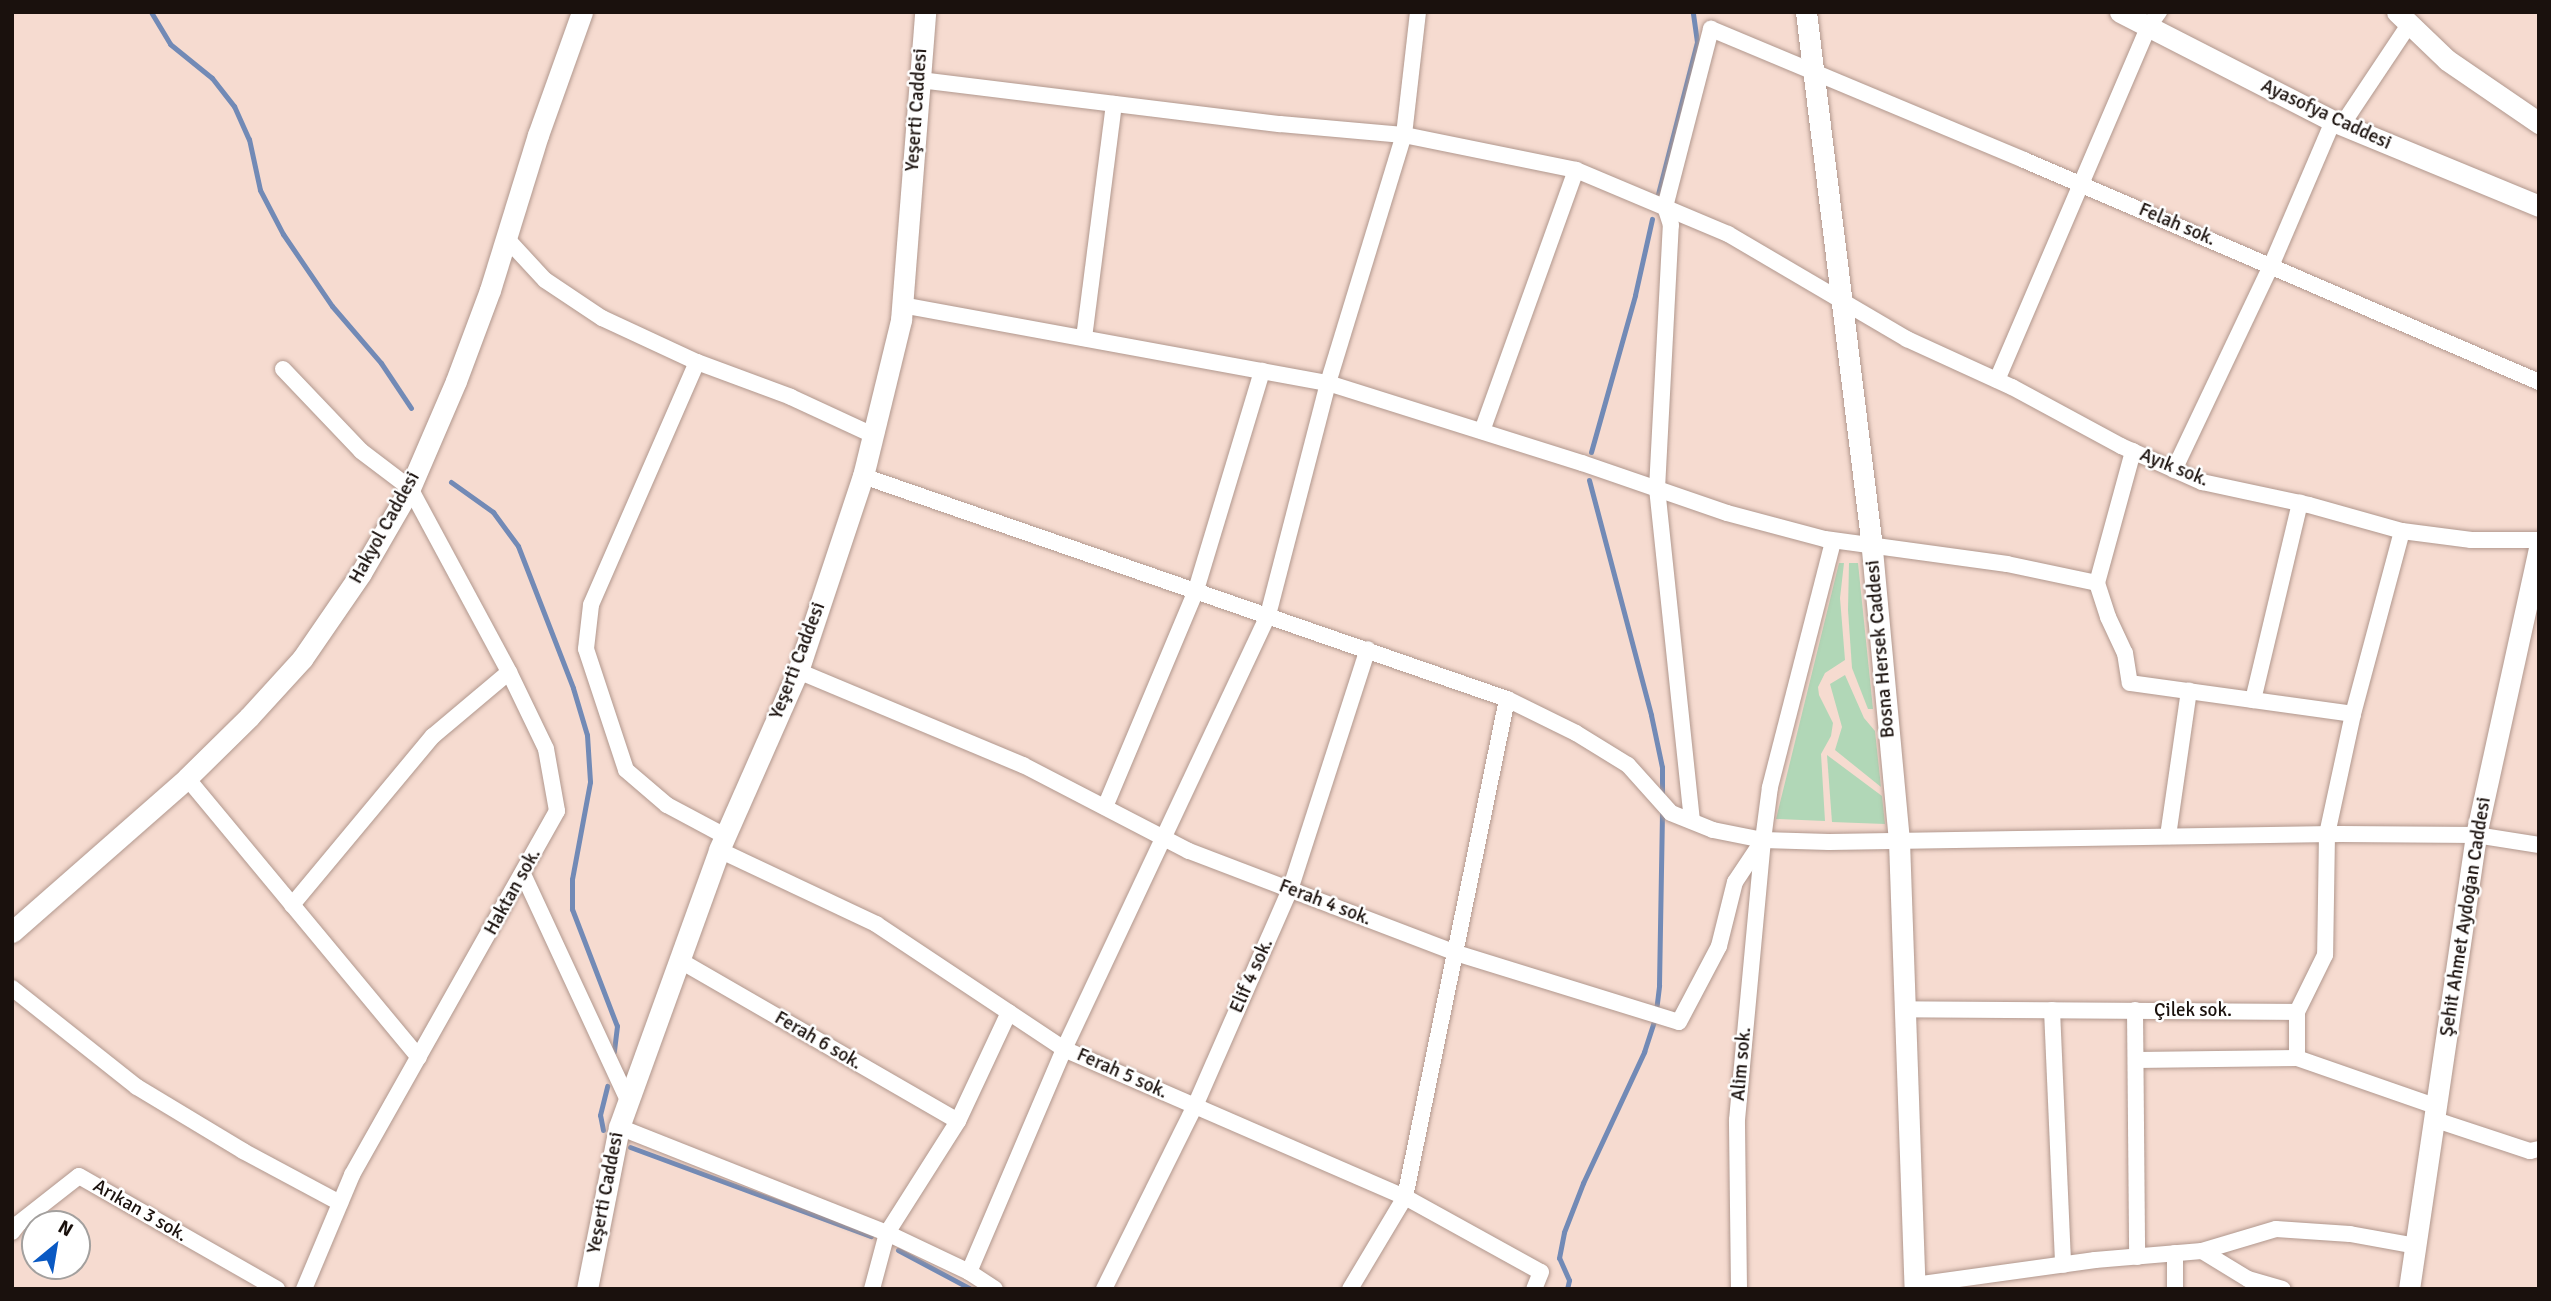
<!DOCTYPE html>
<meta charset="utf-8">
<style>
body{margin:0}
#map{position:relative;width:2551px;height:1301px;overflow:hidden;background:#f6dbd0;font-family:Signika,sans-serif}
div>[style]{position:absolute}
.green>*{inset:0;background:#b1d7b7}
.stream>*{height:5px;margin:-2.5px;padding:0 2.5px;transform-origin:2.5px;border-radius:2.5px;background:#728ab6}
.roads{filter:drop-shadow(0 0 2px #b1988e) drop-shadow(0 0 2px #b1988e)}
.street>*{height:16px;margin:-8px;padding:0 8px;transform-origin:8px;border-radius:8px;background:#fff}
.secondary>*{height:21px;margin:-10.5px;padding:0 10.5px;transform-origin:10.5px;border-radius:10.5px;background:#fff}
span{translate:-50% -50%;white-space:nowrap;text-align:center;line-height:1.15;-webkit-text-stroke:5px #fff;paint-order:stroke}
.street-label{font-size:19px;color:#1a110d}
.frame{position:absolute;inset:0;border:14px solid #1a110d;pointer-events:none}
.north{position:absolute;left:21px;top:1210px;width:70px;height:70px;box-sizing:border-box;background:#fff;border:2px solid #a3a09e;border-radius:50%;rotate:30deg;font-size:19px;font-weight:700;line-height:28px;text-align:center;color:#1a110d}
.north::after{content:'';display:block;margin:auto;width:24px;height:32px;background:#0a59c3;clip-path:polygon(50% 0,100% 100%,50% 72%,0 100%)}
</style>
<div id="map">
<div class="green">
<i style="clip-path:polygon(1839px 563px,1844px 563px,1840px 598px,1845px 660px,1825px 673px,1818px 687px,1819px 695px,1833px 723px,1831px 736px,1821px 754px,1825px 821px,1776px 819px)"></i>
<i style="clip-path:polygon(1849px 563px,1858px 563px,1873px 709px,1868px 709px,1852px 668px,1848px 610px)"></i>
<i style="clip-path:polygon(1845px 675px,1864px 718px,1875px 731px,1881px 787px,1835px 750px,1842px 727px,1830px 684px)"></i>
<i style="clip-path:polygon(1827px 755px,1882px 796px,1885px 824px,1832px 822px)"></i>
</div>
<div class="stream">
<i style="left:151px;top:12px;width:37px;rotate:59deg"></i>
<i style="left:170px;top:44px;width:54px;rotate:39deg"></i>
<i style="left:212px;top:78px;width:36px;rotate:52deg"></i>
<i style="left:234px;top:106px;width:36px;rotate:66deg"></i>
<i style="left:249px;top:139px;width:52px;rotate:77.8deg"></i>
<i style="left:260px;top:190px;width:50px;rotate:62.4deg"></i>
<i style="left:283px;top:234px;width:87px;rotate:55.8deg"></i>
<i style="left:332px;top:306px;width:75px;rotate:49.3deg"></i>
<i style="left:381px;top:363px;width:54px;rotate:56.3deg"></i>
<i style="left:1658px;top:194px;width:157px;rotate:-75.6deg"></i>
<i style="left:1697px;top:42px;width:30px;rotate:-98deg"></i>
<i style="left:1591px;top:452px;width:163px;rotate:-74.3deg"></i>
<i style="left:1635px;top:295px;width:78px;rotate:-77.4deg"></i>
<i style="left:1589px;top:480px;width:243px;rotate:75.2deg"></i>
<i style="left:1651px;top:715px;width:53px;rotate:78.1deg"></i>
<i style="left:1662px;top:767px;width:29px;rotate:90deg"></i>
<i style="left:451px;top:482px;width:52px;rotate:35.5deg"></i>
<i style="left:493px;top:512px;width:42px;rotate:53.7deg"></i>
<i style="left:518px;top:546px;width:152px;rotate:68.8deg"></i>
<i style="left:573px;top:688px;width:49px;rotate:73.4deg"></i>
<i style="left:587px;top:735px;width:47px;rotate:86.3deg"></i>
<i style="left:590px;top:782px;width:99px;rotate:100.5deg"></i>
<i style="left:572px;top:879px;width:30px;rotate:90deg"></i>
<i style="left:572px;top:909px;width:125px;rotate:69deg"></i>
<i style="left:617px;top:1026px;width:26px;rotate:97deg"></i>
<i style="left:603px;top:1130px;width:15px;rotate:-101deg"></i>
<i style="left:600px;top:1115px;width:30px;rotate:-76deg"></i>
<i style="left:630px;top:1147px;width:257px;rotate:20.3deg"></i>
<i style="left:898px;top:1250px;width:83px;rotate:28.1deg"></i>
<i style="left:1567px;top:1289px;width:9px;rotate:-77deg"></i>
<i style="left:1569px;top:1280px;width:24px;rotate:-114deg"></i>
<i style="left:1559px;top:1258px;width:26px;rotate:-79deg"></i>
<i style="left:1564px;top:1232px;width:53px;rotate:-68.8deg"></i>
<i style="left:1583px;top:1183px;width:145px;rotate:-65deg"></i>
<i style="left:1644px;top:1052px;width:35px;rotate:-72deg"></i>
<i style="left:1655px;top:1019px;width:34px;rotate:-83deg"></i>
<i style="left:1659px;top:985px;width:175px;rotate:-89deg"></i>
</div>
<div class="roads">
<div class="street">
<i style="left:920px;top:80px;width:363px;rotate:7deg"></i>
<i style="left:1280px;top:124px;width:124px;rotate:5.1deg"></i>
<i style="left:1404px;top:135px;width:176px;rotate:11.5deg"></i>
<i style="left:1576px;top:170px;width:165px;rotate:22.8deg"></i>
<i style="left:1728px;top:234px;width:208px;rotate:30.4deg"></i>
<i style="left:1907px;top:339px;width:115px;rotate:24.6deg"></i>
<i style="left:2012px;top:387px;width:124px;rotate:28.4deg"></i>
<i style="left:2121px;top:446px;width:89px;rotate:24deg"></i>
<i style="left:2202px;top:482px;width:109px;rotate:12.1deg"></i>
<i style="left:2309px;top:505px;width:97px;rotate:15.6deg"></i>
<i style="left:2402px;top:531px;width:70px;rotate:7.4deg"></i>
<i style="left:2471px;top:540px;width:68px"></i>
<i style="left:2342px;top:125px;width:119px;rotate:-56.3deg"></i>
<i style="left:507px;top:239px;width:56px;rotate:47.2deg"></i>
<i style="left:545px;top:280px;width:69px;rotate:33.7deg"></i>
<i style="left:602px;top:318px;width:105px;rotate:24.9deg"></i>
<i style="left:697px;top:362px;width:100px;rotate:20.4deg"></i>
<i style="left:791px;top:397px;width:90px;rotate:24.9deg"></i>
<i style="left:902px;top:305px;width:433px;rotate:10.4deg"></i>
<i style="left:1328px;top:383px;width:266px;rotate:17.5deg"></i>
<i style="left:1582px;top:463px;width:153px;rotate:19deg"></i>
<i style="left:1727px;top:513px;width:101px;rotate:14.9deg"></i>
<i style="left:1825px;top:539px;width:184px;rotate:7.8deg"></i>
<i style="left:2007px;top:564px;width:92px;rotate:11.9deg"></i>
<i style="left:2097px;top:583px;width:36px;rotate:72deg"></i>
<i style="left:2108px;top:617px;width:40px;rotate:65deg"></i>
<i style="left:2125px;top:653px;width:30px;rotate:81deg"></i>
<i style="left:2130px;top:683px;width:225px;rotate:7.9deg"></i>
<i style="left:2353px;top:714px;width:123px;rotate:102.2deg"></i>
<i style="left:2327px;top:834px;width:121px;rotate:90.9deg"></i>
<i style="left:2325px;top:955px;width:64px;rotate:116.2deg"></i>
<i style="left:2297px;top:1012px;width:393px;rotate:-179.6deg"></i>
<i style="left:1084px;top:338px;width:236px;rotate:-82.7deg"></i>
<i style="left:697px;top:362px;width:265px;rotate:113.6deg"></i>
<i style="left:591px;top:605px;width:44px;rotate:96.5deg"></i>
<i style="left:586px;top:649px;width:127px;rotate:71.7deg"></i>
<i style="left:626px;top:770px;width:54px;rotate:40.5deg"></i>
<i style="left:667px;top:805px;width:66px;rotate:28.1deg"></i>
<i style="left:283px;top:369px;width:113px;rotate:46.4deg"></i>
<i style="left:361px;top:451px;width:61px;rotate:37.1deg"></i>
<i style="left:410px;top:488px;width:209px;rotate:61.7deg"></i>
<i style="left:509px;top:672px;width:85px;rotate:64.3deg"></i>
<i style="left:546px;top:749px;width:63px;rotate:79.9deg"></i>
<i style="left:557px;top:811px;width:418px;rotate:119.4deg"></i>
<i style="left:352px;top:1175px;width:124px;rotate:112.8deg"></i>
<i style="left:1997px;top:380px;width:384px;rotate:-66.8deg"></i>
<i style="left:2148px;top:27px;width:19px;rotate:-54deg"></i>
<i style="left:1482px;top:431px;width:277px;rotate:-70.2deg"></i>
<i style="left:2174px;top:470px;width:226px;rotate:-64.6deg"></i>
<i style="left:2271px;top:266px;width:158px;rotate:-66.8deg"></i>
<i style="left:863px;top:476px;width:682px;rotate:19.1deg"></i>
<i style="left:1507px;top:699px;width:77px;rotate:26.2deg"></i>
<i style="left:1576px;top:733px;width:61px;rotate:31.6deg"></i>
<i style="left:1628px;top:765px;width:64px;rotate:48.1deg"></i>
<i style="left:1671px;top:813px;width:45px;rotate:22deg"></i>
<i style="left:1713px;top:830px;width:51px;rotate:11.3deg"></i>
<i style="left:1763px;top:840px;width:66px;rotate:1.7deg"></i>
<i style="left:1829px;top:842px;width:511px;rotate:-0.9deg"></i>
<i style="left:2340px;top:834px;width:136px;rotate:0.4deg"></i>
<i style="left:2476px;top:835px;width:64px;rotate:9deg"></i>
<i style="left:2097px;top:583px;width:137px;rotate:-74.7deg"></i>
<i style="left:798px;top:671px;width:244px;rotate:22.7deg"></i>
<i style="left:1023px;top:765px;width:187px;rotate:27.4deg"></i>
<i style="left:1189px;top:851px;width:286px;rotate:20.9deg"></i>
<i style="left:1456px;top:953px;width:233px;rotate:17.2deg"></i>
<i style="left:1679px;top:1022px;width:86px;rotate:-62.2deg"></i>
<i style="left:1719px;top:946px;width:66px;rotate:-76deg"></i>
<i style="left:1735px;top:882px;width:50px;rotate:-56.3deg"></i>
<i style="left:2253px;top:700px;width:203px;rotate:-76.6deg"></i>
<i style="left:2353px;top:714px;width:189px;rotate:-75deg"></i>
<i style="left:187px;top:778px;width:363px;rotate:50.3deg"></i>
<i style="left:1105px;top:807px;width:235px;rotate:-67.2deg"></i>
<i style="left:1196px;top:590px;width:229px;rotate:-73.2deg"></i>
<i style="left:1692px;top:821px;width:334px;rotate:-96deg"></i>
<i style="left:1657px;top:489px;width:264px;rotate:-87deg"></i>
<i style="left:1671px;top:225px;width:19px;rotate:-108deg"></i>
<i style="left:1665px;top:207px;width:184px;rotate:-75.5deg"></i>
<i style="left:1711px;top:29px;width:339px;rotate:22.7deg"></i>
<i style="left:2024px;top:160px;width:561px;rotate:23.32deg"></i>
<i style="left:2168px;top:836px;width:147px;rotate:-81.8deg"></i>
<i style="left:719px;top:850px;width:174px;rotate:25.2deg"></i>
<i style="left:876px;top:924px;width:226px;rotate:33.6deg"></i>
<i style="left:1064px;top:1049px;width:372px;rotate:23.5deg"></i>
<i style="left:1405px;top:1197px;width:155px;rotate:28.9deg"></i>
<i style="left:1541px;top:1272px;width:18px;rotate:112deg"></i>
<i style="left:523px;top:874px;width:249px;rotate:65.1deg"></i>
<i style="left:292px;top:905px;width:220px;rotate:-50.2deg"></i>
<i style="left:433px;top:736px;width:99px;rotate:-40.1deg"></i>
<i style="left:679px;top:960px;width:322px;rotate:30deg"></i>
<i style="left:12px;top:988px;width:159px;rotate:38.4deg"></i>
<i style="left:137px;top:1087px;width:124px;rotate:31.1deg"></i>
<i style="left:243px;top:1151px;width:110px;rotate:28.2deg"></i>
<i style="left:2052px;top:1010px;width:255px;rotate:87.5deg"></i>
<i style="left:2135px;top:1010px;width:247px;rotate:89.5deg"></i>
<i style="left:2297px;top:1058px;width:149px;rotate:19.2deg"></i>
<i style="left:2136px;top:1060px;width:161px;rotate:-0.7deg"></i>
<i style="left:2297px;top:1058px;width:46px;rotate:-90deg"></i>
<i style="left:2436px;top:1120px;width:99px;rotate:18.3deg"></i>
<i style="left:2530px;top:1151px;width:9px;rotate:-13deg"></i>
<i style="left:619px;top:1127px;width:288px;rotate:21.6deg"></i>
<i style="left:887px;top:1233px;width:91px;rotate:25.4deg"></i>
<i style="left:969px;top:1272px;width:31px;rotate:33deg"></i>
<i style="left:12px;top:1232px;width:11px;rotate:-52deg"></i>
<i style="left:19px;top:1223px;width:76px;rotate:-38.1deg"></i>
<i style="left:79px;top:1176px;width:228px;rotate:29.7deg"></i>
<i style="left:2202px;top:1251px;width:54px;rotate:31.3deg"></i>
<i style="left:2248px;top:1279px;width:36px;rotate:16deg"></i>
<i style="left:969px;top:1272px;width:242px;rotate:-66.9deg"></i>
<i style="left:1064px;top:1049px;width:480px;rotate:-64.8deg"></i>
<i style="left:1268px;top:615px;width:240px;rotate:-75.5deg"></i>
<i style="left:1328px;top:383px;width:259px;rotate:-73deg"></i>
<i style="left:1404px;top:135px;width:124px;rotate:-83.5deg"></i>
<i style="left:1915px;top:1285px;width:182px;rotate:-7.9deg"></i>
<i style="left:2095px;top:1260px;width:107px;rotate:-4.8deg"></i>
<i style="left:2202px;top:1251px;width:77px;rotate:-16.6deg"></i>
<i style="left:2276px;top:1229px;width:74px;rotate:3.9deg"></i>
<i style="left:2350px;top:1234px;width:67px;rotate:10.3deg"></i>
<i style="left:872px;top:1289px;width:58px;rotate:-75deg"></i>
<i style="left:887px;top:1233px;width:133px;rotate:-57.6deg"></i>
<i style="left:958px;top:1121px;width:120px;rotate:-64.9deg"></i>
<i style="left:1104px;top:1289px;width:204px;rotate:-63.6deg"></i>
<i style="left:1195px;top:1106px;width:236px;rotate:-66.3deg"></i>
<i style="left:1290px;top:890px;width:253px;rotate:-72.1deg"></i>
<i style="left:1350px;top:1289px;width:107px;rotate:-59.1deg"></i>
<i style="left:1405px;top:1197px;width:508px;rotate:-78.42deg"></i>
<i style="left:1739px;top:1289px;width:169px;rotate:-90.7deg"></i>
<i style="left:1737px;top:1120px;width:281px;rotate:-84.7deg"></i>
<i style="left:1763px;top:840px;width:53px;rotate:-82.5deg"></i>
<i style="left:1770px;top:787px;width:254px;rotate:-75.6deg"></i>
<i style="left:2175px;top:1289px;width:36px;rotate:-90deg"></i>
</div>
<div class="secondary">
<i style="left:1806px;top:12px;width:531px;rotate:82.97deg"></i>
<i style="left:1871px;top:539px;width:303px;rotate:84.7deg"></i>
<i style="left:1899px;top:841px;width:448px;rotate:88deg"></i>
<i style="left:2120px;top:12px;width:239px;rotate:27.1deg"></i>
<i style="left:2333px;top:121px;width:223px;rotate:22.4deg"></i>
<i style="left:2397px;top:12px;width:69px;rotate:43.8deg"></i>
<i style="left:2447px;top:60px;width:112px;rotate:34.4deg"></i>
<i style="left:12px;top:932px;width:233px;rotate:-41.3deg"></i>
<i style="left:187px;top:778px;width:87px;rotate:-44.5deg"></i>
<i style="left:249px;top:717px;width:79px;rotate:-47.6deg"></i>
<i style="left:302px;top:659px;width:104px;rotate:-55.5deg"></i>
<i style="left:361px;top:573px;width:98px;rotate:-60deg"></i>
<i style="left:410px;top:488px;width:116px;rotate:-66.7deg"></i>
<i style="left:456px;top:381px;width:97px;rotate:-69.5deg"></i>
<i style="left:490px;top:290px;width:162px;rotate:-72.8deg"></i>
<i style="left:538px;top:135px;width:131px;rotate:-70.3deg"></i>
<i style="left:587px;top:1289px;width:165px;rotate:-78.8deg"></i>
<i style="left:619px;top:1127px;width:294px;rotate:-70.1deg"></i>
<i style="left:719px;top:850px;width:196px;rotate:-66.2deg"></i>
<i style="left:798px;top:671px;width:206px;rotate:-71.6deg"></i>
<i style="left:863px;top:476px;width:161px;rotate:-76.3deg"></i>
<i style="left:901px;top:320px;width:309px;rotate:-85.5deg"></i>
<i style="left:2409px;top:1289px;width:459px;rotate:-81.6deg"></i>
<i style="left:2476px;top:835px;width:294px;rotate:-77.6deg"></i>
</div>
</div>
<div class="street-label">
<span style="left:917px;top:110px;rotate:-86deg">Yeşerti Caddesi</span>
<span style="left:2326px;top:115px;rotate:25deg">Ayasofya Caddesi</span>
<span style="left:2177px;top:225px;rotate:23deg">Felah sok.</span>
<span style="left:2174px;top:468px;rotate:22deg">Ayık sok.</span>
<span style="left:385px;top:528px;rotate:-61deg">Hakyol Caddesi</span>
<span style="left:1881px;top:649px;rotate:-95deg">Bosna Hersek Caddesi</span>
<span style="left:798px;top:661px;rotate:-69deg">Yeşerti Caddesi</span>
<span style="left:513px;top:892px;rotate:-61deg">Haktan sok.</span>
<span style="left:1325px;top:903px;rotate:21deg">Ferah 4 sok.</span>
<span style="left:2466px;top:917px;rotate:-81deg">Şehit Ahmet Aydoğan Caddesi</span>
<span style="left:1252px;top:976px;rotate:-66deg">Elif 4 sok.</span>
<span style="left:2193px;top:1011px">Çilek sok.</span>
<span style="left:818px;top:1041px;rotate:30deg">Ferah 6 sok.</span>
<span style="left:1742px;top:1064px;rotate:-85deg">Alim sok.</span>
<span style="left:1122px;top:1074px;rotate:24deg">Ferah 5 sok.</span>
<span style="left:606px;top:1193px;rotate:-79deg">Yeşerti Caddesi</span>
<span style="left:140px;top:1211px;rotate:30deg">Arıkan 3 sok.</span>
</div>
<div class="frame"></div>
<div class="north">N</div>
</div>
